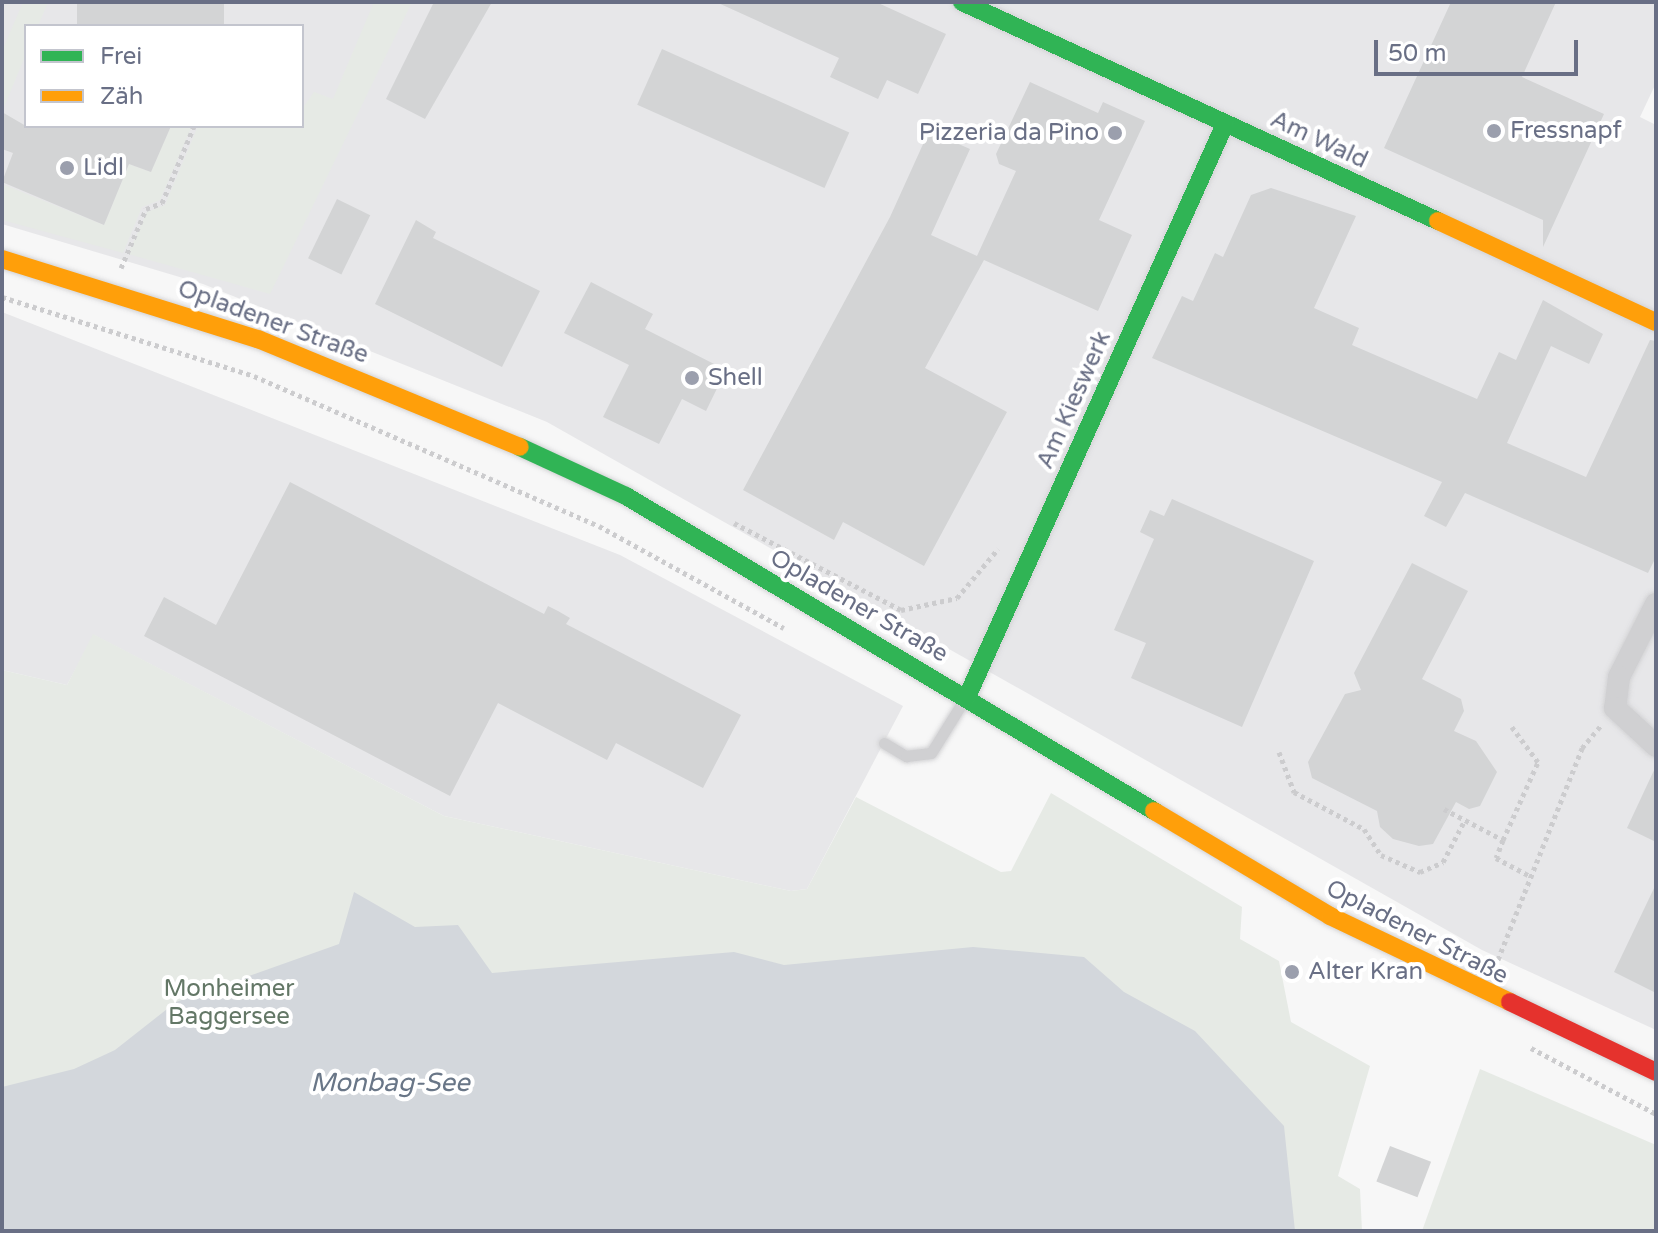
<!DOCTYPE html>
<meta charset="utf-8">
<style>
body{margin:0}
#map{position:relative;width:1658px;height:1233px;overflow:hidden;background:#f7f7f7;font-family:"Varela Round",sans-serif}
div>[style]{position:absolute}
.built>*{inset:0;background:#e7e7e9}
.green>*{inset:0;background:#e6eae5}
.water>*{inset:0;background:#d3d7dc}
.building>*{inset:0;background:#d3d4d5;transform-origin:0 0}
.path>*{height:5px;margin-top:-2.5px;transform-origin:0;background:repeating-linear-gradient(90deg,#ccccce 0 4px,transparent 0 8px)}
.roads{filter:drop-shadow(0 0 2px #d3d3d5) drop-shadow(0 0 2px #d3d3d5)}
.lane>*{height:11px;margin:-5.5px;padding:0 5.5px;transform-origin:5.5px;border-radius:5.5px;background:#d0d0d2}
.street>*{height:22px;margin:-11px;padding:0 11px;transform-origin:11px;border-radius:11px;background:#d0d0d2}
.fast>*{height:18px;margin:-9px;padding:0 9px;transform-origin:9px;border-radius:9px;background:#30b455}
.slow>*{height:18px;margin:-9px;padding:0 9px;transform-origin:9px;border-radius:9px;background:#ff9f0a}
.jam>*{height:18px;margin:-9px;padding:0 9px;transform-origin:9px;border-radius:9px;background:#e5322d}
.dots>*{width:22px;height:22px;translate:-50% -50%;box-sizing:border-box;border:4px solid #fff;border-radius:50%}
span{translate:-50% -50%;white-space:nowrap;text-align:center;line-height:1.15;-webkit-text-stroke:8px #fff;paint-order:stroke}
.poi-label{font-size:24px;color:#696f85}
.left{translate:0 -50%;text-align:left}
.right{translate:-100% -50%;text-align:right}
.street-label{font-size:24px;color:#696f85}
.park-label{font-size:24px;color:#637766}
.water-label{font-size:26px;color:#697687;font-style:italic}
.frame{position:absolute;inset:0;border:4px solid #696f85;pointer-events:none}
.legend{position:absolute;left:24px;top:24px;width:280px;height:104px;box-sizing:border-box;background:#fff;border:2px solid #c3c5ce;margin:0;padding:10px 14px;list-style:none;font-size:24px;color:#696f85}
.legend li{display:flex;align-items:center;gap:16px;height:40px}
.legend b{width:40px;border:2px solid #c3c5ce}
.scale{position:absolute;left:1374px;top:40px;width:204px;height:36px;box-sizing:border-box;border:4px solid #696f85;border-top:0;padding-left:10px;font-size:24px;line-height:28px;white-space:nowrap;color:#696f85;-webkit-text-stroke:6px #fff;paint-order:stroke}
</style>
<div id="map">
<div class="built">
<i style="clip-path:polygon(evenodd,2px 2px,1656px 2px,1656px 83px,1640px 117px,1656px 125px,1656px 1030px,1482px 950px,547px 422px,203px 284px,2px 224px,2px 2px,26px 26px,302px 26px,302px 126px,26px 126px,26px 26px)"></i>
<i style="clip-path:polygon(2px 312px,620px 555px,903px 706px,807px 889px,791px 891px,444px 816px,94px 635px,67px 685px,2px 670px)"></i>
</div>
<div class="green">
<i style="clip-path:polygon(23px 2px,48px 2px,38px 26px,26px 26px,26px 54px,2px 112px,2px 51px)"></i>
<i style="clip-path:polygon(374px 2px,412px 2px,270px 294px,128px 254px,147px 212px,165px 205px,198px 126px,302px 126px,302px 109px,314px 92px,333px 99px)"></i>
<i style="clip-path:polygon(171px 126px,192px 126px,160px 200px,142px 207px,123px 253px,2px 220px,2px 184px,104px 225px,129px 164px,151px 172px)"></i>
<i style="clip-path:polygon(93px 634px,444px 816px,791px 891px,807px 889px,856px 797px,1001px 872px,1011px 871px,1051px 793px,1242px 907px,1240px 939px,1279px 961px,1291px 1022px,1370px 1066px,1338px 1176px,1360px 1189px,1362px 1231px,2px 1231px,2px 670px,67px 685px)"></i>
<i style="clip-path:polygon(1480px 1069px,1656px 1145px,1656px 1231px,1422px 1231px)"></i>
</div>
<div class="water">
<i style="clip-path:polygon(354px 892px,415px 927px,458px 925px,492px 973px,734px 952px,784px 965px,973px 947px,1084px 957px,1124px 992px,1195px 1031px,1284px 1126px,1295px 1231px,2px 1231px,2px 1087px,74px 1069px,115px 1050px,176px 1002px,339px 944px)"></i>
</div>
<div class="building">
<i style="left:77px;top:2px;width:147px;height:26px"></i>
<i style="clip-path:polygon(434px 2px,492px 2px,425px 119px,386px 99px)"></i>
<i style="clip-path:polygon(716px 2px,876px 2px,946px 34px,918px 94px,887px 80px,878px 99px,830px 77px,839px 58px)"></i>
<i style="clip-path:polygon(1451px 2px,1556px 2px,1522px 77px,1604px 114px,1543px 247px,1543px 220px,1384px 148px)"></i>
<i style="left:662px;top:49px;width:205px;height:61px;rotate:24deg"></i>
<i style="clip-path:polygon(1030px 82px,1098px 113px,1103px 102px,1145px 121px,1099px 220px,1132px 235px,1098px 311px,984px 260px,925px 368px,1007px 412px,924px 566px,843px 522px,834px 540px,743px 490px,890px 217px,929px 131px,970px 149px,931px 235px,977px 256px,1016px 171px,999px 164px,996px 154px)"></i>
<i style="clip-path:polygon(2px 112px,26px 126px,171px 126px,151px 172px,129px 164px,104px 225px,2px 182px,13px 153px,2px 149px)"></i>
<i style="clip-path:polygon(1271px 188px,1356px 216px,1314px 308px,1359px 328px,1352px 345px,1477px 399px,1499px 352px,1516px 360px,1543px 300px,1603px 334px,1589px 364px,1551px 346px,1507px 443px,1586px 477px,1650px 340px,1656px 341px,1656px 557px,1648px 573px,1465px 493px,1446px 527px,1424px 516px,1442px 482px,1152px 358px,1182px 296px,1193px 301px,1215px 253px,1223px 257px,1251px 195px)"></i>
<i style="left:337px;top:199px;width:37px;height:66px;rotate:26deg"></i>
<i style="clip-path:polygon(416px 220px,436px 232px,433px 238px,540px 291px,502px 367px,375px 304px)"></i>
<i style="clip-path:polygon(591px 282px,653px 314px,645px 329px,726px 370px,706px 411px,682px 399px,659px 444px,603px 417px,629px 365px,564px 333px)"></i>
<i style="clip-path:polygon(290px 482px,544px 614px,548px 606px,558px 611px,570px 618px,566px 624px,741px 715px,703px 788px,616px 743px,607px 760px,498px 703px,450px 796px,144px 636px,164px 597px,216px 625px)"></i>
<i style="clip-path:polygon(1172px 499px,1314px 561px,1242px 727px,1131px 678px,1146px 643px,1114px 630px,1154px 539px,1140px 532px,1150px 510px,1164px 516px)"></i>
<i style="clip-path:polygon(1412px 563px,1468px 591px,1422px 679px,1461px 699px,1464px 711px,1454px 731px,1476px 741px,1497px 772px,1480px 806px,1469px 809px,1456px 802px,1433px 844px,1419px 846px,1393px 839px,1380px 827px,1377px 811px,1312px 778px,1308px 762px,1345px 694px,1361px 690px,1354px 673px)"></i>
<i style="clip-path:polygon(1656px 766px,1656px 842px,1627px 828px)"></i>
<i style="clip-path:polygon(1656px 884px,1656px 993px,1614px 972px)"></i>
<i style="left:1390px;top:1146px;width:44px;height:38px;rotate:21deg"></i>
</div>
<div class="path">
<i style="left:121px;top:268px;width:64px;rotate:-67deg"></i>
<i style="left:146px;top:209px;width:17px;rotate:-21deg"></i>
<i style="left:162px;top:203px;width:83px;rotate:-67.4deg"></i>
<i style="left:2px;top:297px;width:264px;rotate:17.4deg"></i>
<i style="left:254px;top:376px;width:376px;rotate:23.5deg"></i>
<i style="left:599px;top:526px;width:211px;rotate:28.9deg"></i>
<i style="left:734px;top:523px;width:188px;rotate:27.5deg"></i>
<i style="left:901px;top:610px;width:57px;rotate:-12.1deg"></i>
<i style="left:957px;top:598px;width:64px;rotate:-50.1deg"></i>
<i style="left:1279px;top:752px;width:43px;rotate:69.4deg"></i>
<i style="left:1294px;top:792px;width:79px;rotate:27.9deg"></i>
<i style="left:1364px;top:829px;width:31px;rotate:57deg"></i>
<i style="left:1381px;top:855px;width:43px;rotate:23.6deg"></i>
<i style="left:1420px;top:872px;width:25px;rotate:-23deg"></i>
<i style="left:1443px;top:862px;width:47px;rotate:-62.4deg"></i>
<i style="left:1444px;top:809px;width:67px;rotate:27.7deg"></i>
<i style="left:1503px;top:840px;width:19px;rotate:111deg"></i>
<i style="left:1496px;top:858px;width:38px;rotate:28deg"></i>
<i style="left:1503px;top:840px;width:85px;rotate:-65.8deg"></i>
<i style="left:1538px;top:762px;width:44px;rotate:-126.6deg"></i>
<i style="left:1495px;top:967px;width:236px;rotate:-68.3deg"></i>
<i style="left:1582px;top:748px;width:31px;rotate:-50deg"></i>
<i style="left:1531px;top:1048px;width:141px;rotate:27.8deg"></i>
</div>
<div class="roads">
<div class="lane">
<i style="left:884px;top:743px;width:26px;rotate:31deg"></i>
<i style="left:906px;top:756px;width:25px;rotate:-7deg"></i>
<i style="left:931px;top:753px;width:62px;rotate:-58.1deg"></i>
</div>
<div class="street">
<i style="left:1656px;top:604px;width:82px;rotate:116.9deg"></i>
<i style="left:1619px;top:677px;width:31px;rotate:97deg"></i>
<i style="left:1615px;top:708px;width:56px;rotate:42.8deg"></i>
</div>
<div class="fast">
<i style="left:962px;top:2px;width:524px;rotate:24.71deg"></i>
<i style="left:520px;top:447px;width:117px;rotate:24.8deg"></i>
<i style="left:626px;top:496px;width:615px;rotate:30.82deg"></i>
<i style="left:967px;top:697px;width:628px;rotate:-65.76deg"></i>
</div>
<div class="slow">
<i style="left:1438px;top:221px;width:240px;rotate:24.9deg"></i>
<i style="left:2px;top:259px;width:268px;rotate:17.4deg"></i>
<i style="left:258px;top:339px;width:283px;rotate:22.4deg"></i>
<i style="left:1154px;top:811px;width:205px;rotate:30.8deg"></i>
<i style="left:1330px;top:916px;width:199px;rotate:25.5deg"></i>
</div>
<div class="jam">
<i style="left:1510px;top:1002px;width:162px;rotate:25.6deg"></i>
</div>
</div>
<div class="dots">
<i style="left:1494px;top:131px;background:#9b9fad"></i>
<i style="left:1115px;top:133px;background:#9b9fad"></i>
<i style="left:67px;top:168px;background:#9b9fad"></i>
<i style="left:692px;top:378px;background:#9b9fad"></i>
<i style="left:1292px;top:972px;background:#9b9fad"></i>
</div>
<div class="poi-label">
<span class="left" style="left:1510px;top:131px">Fressnapf</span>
<span class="right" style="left:1099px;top:133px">Pizzeria da Pino</span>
<span class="left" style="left:83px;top:168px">Lidl</span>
<span class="left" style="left:708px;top:378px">Shell</span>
<span class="left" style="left:1308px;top:972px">Alter Kran</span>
</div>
<div class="street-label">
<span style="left:1319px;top:140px;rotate:25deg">Am Wald</span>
<span style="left:273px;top:322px;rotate:20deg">Opladener Straße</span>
<span style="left:1074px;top:400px;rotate:-66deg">Am Kieswerk</span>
<span style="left:859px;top:606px;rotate:30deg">Opladener Straße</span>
<span style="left:1417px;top:932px;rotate:27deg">Opladener Straße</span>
</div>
<div class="park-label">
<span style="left:229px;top:1003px">Monheimer<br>Baggersee</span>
</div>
<div class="water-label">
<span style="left:390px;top:1083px">Monbag-See</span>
</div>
<div class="frame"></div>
<ul class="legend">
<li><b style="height:10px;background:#30b455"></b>Frei</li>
<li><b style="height:10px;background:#ff9f0a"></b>Zäh</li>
</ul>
<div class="scale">50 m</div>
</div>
